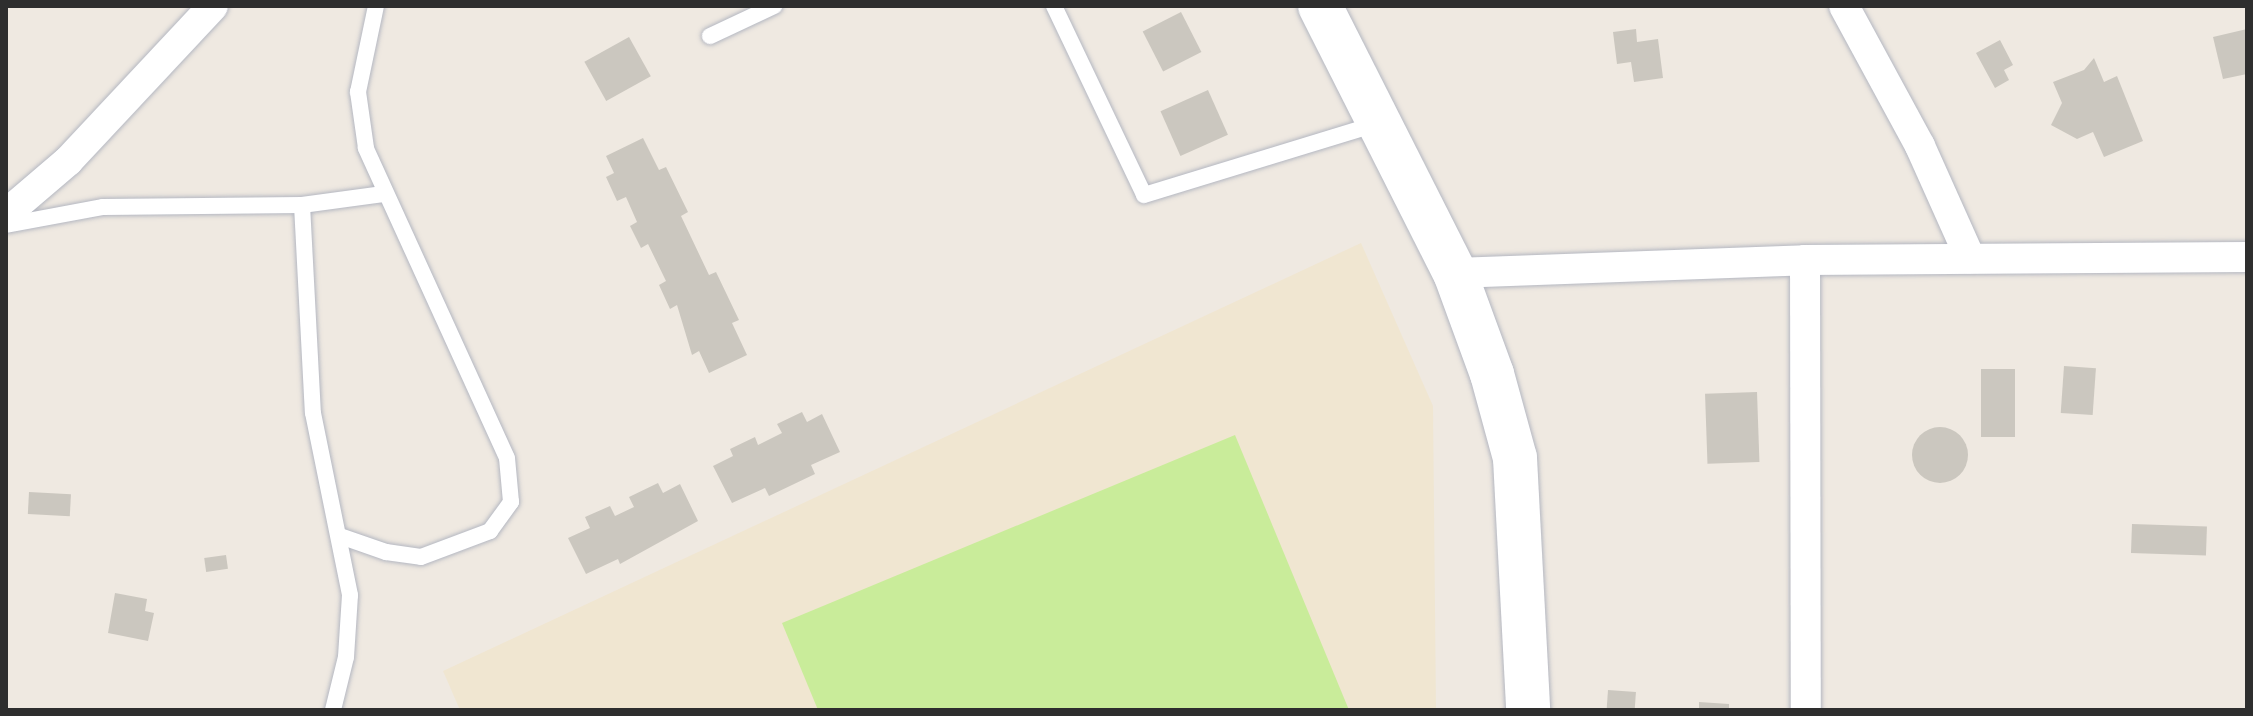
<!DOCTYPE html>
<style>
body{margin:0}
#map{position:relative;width:2253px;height:716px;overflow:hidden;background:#efe9e1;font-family:"Open Sans",sans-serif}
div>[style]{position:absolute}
.education>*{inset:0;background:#f0e6d1}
.pitch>*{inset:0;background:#c9ec9a}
.building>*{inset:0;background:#cbc7bf;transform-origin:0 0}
.round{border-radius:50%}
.roads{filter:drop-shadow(0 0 2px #b4b7c1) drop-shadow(0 0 2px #b4b7c1)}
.lane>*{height:16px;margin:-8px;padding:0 8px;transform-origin:8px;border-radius:8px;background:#fff}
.street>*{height:30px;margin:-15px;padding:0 15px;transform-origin:15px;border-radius:15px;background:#fff}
.secondary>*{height:44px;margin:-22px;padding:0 22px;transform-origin:22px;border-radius:22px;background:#fff}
span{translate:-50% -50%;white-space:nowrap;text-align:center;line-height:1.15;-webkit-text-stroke:6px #fff;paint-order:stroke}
.frame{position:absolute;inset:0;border:8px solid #2e2e2e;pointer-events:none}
</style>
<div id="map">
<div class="education">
<i style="clip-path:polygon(1361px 243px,1433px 406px,1436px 710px,460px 710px,443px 671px)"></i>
</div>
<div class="pitch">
<i style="clip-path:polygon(1235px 435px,1349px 710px,818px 710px,782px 623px)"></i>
</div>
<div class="building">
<i style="left:1181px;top:12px;width:45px;height:43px;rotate:63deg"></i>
<i style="clip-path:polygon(1636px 29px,1637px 42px,1658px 39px,1663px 78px,1634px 82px,1631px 62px,1617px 64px,1613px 32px)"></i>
<i style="clip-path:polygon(2247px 29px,2247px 74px,2223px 79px,2213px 37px)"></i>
<i style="left:629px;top:37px;width:45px;height:51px;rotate:61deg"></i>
<i style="clip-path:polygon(2000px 40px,2013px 65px,2004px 70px,2009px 80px,1995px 88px,1976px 53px)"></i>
<i style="clip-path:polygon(2094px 58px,2104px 82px,2117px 76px,2143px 141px,2104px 157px,2093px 132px,2077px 139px,2051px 125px,2062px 103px,2053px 82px,2084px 70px)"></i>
<i style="left:1208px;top:90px;width:49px;height:52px;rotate:66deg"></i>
<i style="clip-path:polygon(643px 138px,659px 170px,666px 167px,688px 212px,681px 216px,709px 275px,716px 272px,739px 320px,732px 323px,747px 355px,709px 373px,699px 351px,692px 355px,677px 305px,670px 309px,659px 285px,666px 281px,648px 244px,641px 248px,630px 226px,637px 222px,626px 197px,617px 201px,606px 177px,614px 173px,606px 156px)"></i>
<i style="left:2064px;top:366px;width:32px;height:47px;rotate:4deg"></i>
<i style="left:1981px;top:369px;width:34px;height:68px"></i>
<i style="left:1757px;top:392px;width:70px;height:52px;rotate:88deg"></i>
<i style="clip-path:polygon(802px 412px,807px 422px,822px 414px,840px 452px,811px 465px,815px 474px,769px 496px,765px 488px,732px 503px,713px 466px,733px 456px,730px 449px,755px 437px,758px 445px,782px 433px,777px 424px)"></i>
<i class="round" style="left:1912px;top:427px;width:56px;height:56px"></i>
<i style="clip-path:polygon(658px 483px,663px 493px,680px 484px,698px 521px,620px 564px,618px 559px,586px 574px,568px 538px,590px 528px,585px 517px,610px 506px,615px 516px,634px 507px,629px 497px)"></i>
<i style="left:29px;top:492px;width:42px;height:22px;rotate:3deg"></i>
<i style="left:2132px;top:524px;width:75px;height:29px;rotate:2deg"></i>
<i style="left:226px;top:555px;width:14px;height:22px;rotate:82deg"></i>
<i style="clip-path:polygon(115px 593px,147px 599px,145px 611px,154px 613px,148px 641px,108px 633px)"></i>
<i style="left:1608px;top:690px;width:28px;height:20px;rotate:4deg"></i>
<i style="clip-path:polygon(1699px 702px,1729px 704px,1729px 710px,1699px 710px)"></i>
</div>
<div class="roads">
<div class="lane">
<i style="left:1054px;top:6px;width:209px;rotate:64.5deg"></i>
<i style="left:1144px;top:195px;width:243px;rotate:-17deg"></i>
<i style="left:710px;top:36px;width:71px;rotate:-25.1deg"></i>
<i style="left:302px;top:205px;width:208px;rotate:87deg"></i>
<i style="left:313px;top:413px;width:186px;rotate:78.5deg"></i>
<i style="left:350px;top:595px;width:62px;rotate:93.7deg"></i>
<i style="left:346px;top:657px;width:55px;rotate:103.8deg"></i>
<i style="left:6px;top:225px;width:99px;rotate:-10.5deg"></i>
<i style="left:103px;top:207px;width:199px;rotate:-0.6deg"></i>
<i style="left:302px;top:205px;width:82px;rotate:-7.7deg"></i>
<i style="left:340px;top:536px;width:49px;rotate:19.2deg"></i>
<i style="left:386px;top:552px;width:35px;rotate:8deg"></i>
<i style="left:421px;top:557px;width:74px;rotate:-20.6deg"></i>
<i style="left:490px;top:531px;width:36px;rotate:-54deg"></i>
<i style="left:511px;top:502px;width:44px;rotate:-95.2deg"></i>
<i style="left:507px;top:458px;width:341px;rotate:-114.5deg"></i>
<i style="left:366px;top:148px;width:57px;rotate:-98.1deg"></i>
<i style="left:358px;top:92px;width:88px;rotate:-78.2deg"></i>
</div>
<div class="street">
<i style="left:1844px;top:6px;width:159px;rotate:61.5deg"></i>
<i style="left:1920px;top:146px;width:123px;rotate:65.9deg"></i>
<i style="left:6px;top:214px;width:82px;rotate:-40.5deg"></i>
<i style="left:68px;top:161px;width:212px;rotate:-46.9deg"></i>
<i style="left:1805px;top:260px;width:450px;rotate:89.9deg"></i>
<i style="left:1455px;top:273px;width:350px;rotate:-2.1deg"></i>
<i style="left:1805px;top:260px;width:442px;rotate:-0.4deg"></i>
</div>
<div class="secondary">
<i style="left:1320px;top:6px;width:299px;rotate:63.2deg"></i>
<i style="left:1455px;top:273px;width:108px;rotate:69.9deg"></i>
<i style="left:1492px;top:374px;width:87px;rotate:74.7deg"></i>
<i style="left:1515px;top:458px;width:252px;rotate:87deg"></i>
</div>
</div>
<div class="frame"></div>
</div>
